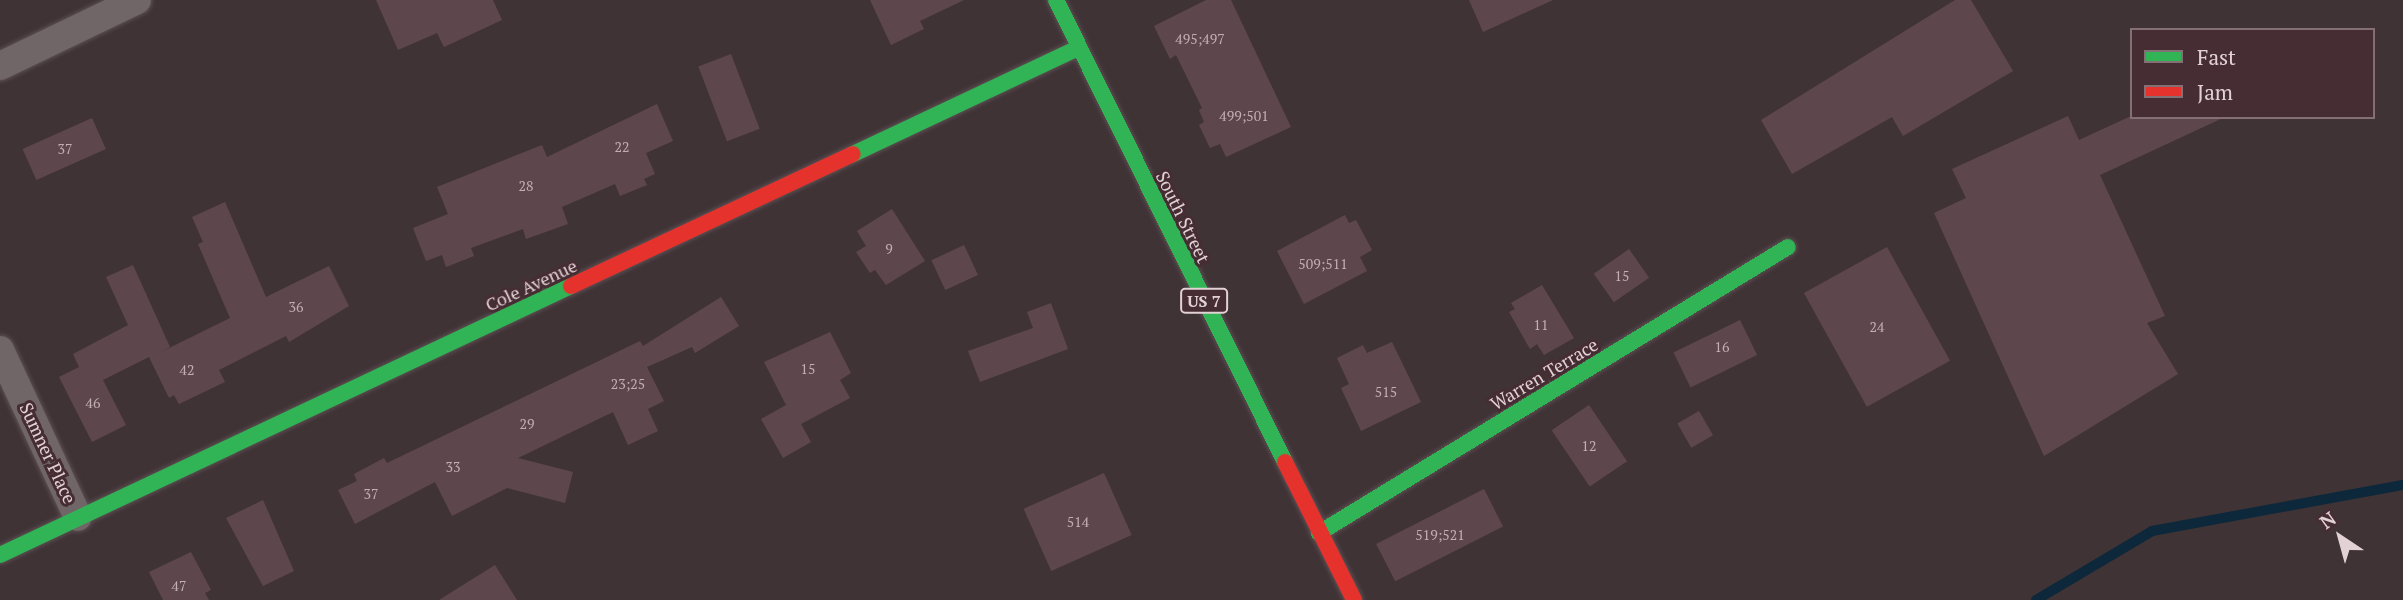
<!DOCTYPE html>
<style>
body{margin:0}
#map{position:relative;width:2403px;height:600px;overflow:hidden;background:#403336;font-family:"PT Serif",serif}
div>[style]{position:absolute}
.stream>*{height:10px;margin:-5px;padding:0 5px;transform-origin:5px;border-radius:5px;background:#0c283a}
.building>*{inset:0;background:#5e464d;transform-origin:0 0}
.roads{filter:drop-shadow(0 0 2px #5b4f52) drop-shadow(0 0 2px #5b4f52)}
.street>*{height:28px;margin:-14px;padding:0 14px;transform-origin:14px;border-radius:14px;background:#706567}
.fast>*{height:16px;margin:-8px;padding:0 8px;transform-origin:8px;border-radius:8px;background:#30b455}
.jam>*{height:16px;margin:-8px;padding:0 8px;transform-origin:8px;border-radius:8px;background:#e5322d}
span{translate:-50% -50%;white-space:nowrap;text-align:center;line-height:1.15;-webkit-text-stroke:6px #462d33;paint-order:stroke}
.number-label{font-size:14px;color:#c1afb3}
.number-label span{-webkit-text-stroke-width:0}
.shield-label span{padding:2px 5px;background:#462d33;border:2px solid;border-radius:5px;-webkit-text-stroke-width:0}
.shield-label{font-size:16px;color:#e2d2d5;font-weight:700}
.street-label{font-size:18px;color:#e2d2d5}
.legend{position:absolute;left:2130px;top:28px;width:245px;height:91px;box-sizing:border-box;background:#462d33;border:2px solid #846f74;margin:0;padding:9px 12px;list-style:none;font-size:21px;color:#e2d2d5}
.legend li{display:flex;align-items:center;gap:14px;height:35px}
.legend b{width:35px;border:2px solid #846f74}
.north{position:absolute;left:2305px;top:502px;width:70px;height:70px;-webkit-text-stroke:5px #462d33;paint-order:stroke;rotate:324deg;font-size:19px;font-weight:700;line-height:28px;text-align:center;color:#e2d2d5}
.north::after{content:'';display:block;margin:auto;width:24px;height:32px;background:#e2d2d5;clip-path:polygon(50% 0,100% 100%,50% 72%,0 100%)}
</style>
<div id="map">
<div class="stream">
<i style="left:2036px;top:600px;width:135px;rotate:-30.7deg"></i>
<i style="left:2152px;top:531px;width:255px;rotate:-10.4deg"></i>
</div>
<div class="building">
<i style="clip-path:polygon(376px 0,493px 0,502px 20px,444px 47px,437px 33px,398px 50px)"></i>
<i style="clip-path:polygon(870px 0,964px 0,920px 21px,924px 29px,891px 45px)"></i>
<i style="clip-path:polygon(1206px 0,1231px 0,1291px 127px,1226px 157px,1220px 144px,1210px 148px,1199px 125px,1204px 122px,1199px 110px,1202px 108px,1176px 55px,1170px 59px,1154px 26px)"></i>
<i style="clip-path:polygon(1469px 0,1553px 0,1483px 32px)"></i>
<i style="clip-path:polygon(1955px 0,1971px 0,2013px 71px,1903px 136px,1892px 117px,1792px 174px,1761px 120px)"></i>
<i style="left:731px;top:54px;width:80px;height:35px;rotate:69deg"></i>
<i style="clip-path:polygon(657px 104px,673px 141px,646px 153px,655px 174px,644px 179px,647px 185px,620px 196px,615px 184px,562px 207px,568px 224px,526px 239px,523px 229px,471px 248px,474px 256px,446px 267px,442px 255px,426px 261px,413px 228px,448px 214px,437px 187px,542px 145px,547px 157px)"></i>
<i style="clip-path:polygon(2068px 116px,2079px 140px,2129px 117px,2225px 117px,2100px 175px,2165px 316px,2147px 323px,2178px 374px,2044px 456px,1934px 213px,1966px 198px,1952px 169px)"></i>
<i style="left:92px;top:118px;width:34px;height:76px;rotate:66deg"></i>
<i style="clip-path:polygon(225px 202px,266px 297px,329px 266px,349px 306px,289px 342px,286px 336px,219px 370px,225px 382px,179px 404px,174px 395px,169px 398px,149px 357px,103px 380px,126px 425px,92px 442px,59px 377px,79px 367px,73px 354px,128px 325px,106px 277px,133px 265px,170px 347px,161px 352px,230px 318px,198px 244px,203px 242px,192px 217px)"></i>
<i style="clip-path:polygon(892px 209px,925px 261px,886px 285px,875px 270px,870px 273px,856px 252px,866px 246px,857px 231px)"></i>
<i style="clip-path:polygon(1345px 215px,1349px 223px,1356px 220px,1372px 250px,1360px 257px,1367px 271px,1304px 304px,1277px 251px)"></i>
<i style="left:964px;top:245px;width:33px;height:36px;rotate:65deg"></i>
<i style="left:1887px;top:247px;width:130px;height:95px;rotate:61deg"></i>
<i style="left:1629px;top:249px;width:35px;height:43px;rotate:55deg"></i>
<i style="clip-path:polygon(1542px 285px,1574px 338px,1544px 355px,1537px 344px,1530px 349px,1509px 312px,1515px 309px,1511px 303px)"></i>
<i style="clip-path:polygon(721px 297px,739px 326px,695px 353px,692px 347px,647px 367px,664px 401px,648px 409px,658px 431px,628px 445px,613px 412px,518px 458px,573px 472px,565px 503px,507px 488px,452px 516px,435px 482px,355px 524px,338px 490px,357px 481px,354px 474px,384px 458px,387px 463px,640px 341px,643px 346px)"></i>
<i style="clip-path:polygon(1051px 303px,1068px 349px,980px 382px,968px 351px,1033px 328px,1027px 312px)"></i>
<i style="left:1740px;top:320px;width:39px;height:74px;rotate:64deg"></i>
<i style="clip-path:polygon(830px 332px,851px 373px,840px 380px,850px 398px,801px 424px,811px 442px,783px 458px,761px 419px,786px 405px,764px 362px)"></i>
<i style="clip-path:polygon(1392px 342px,1421px 402px,1361px 431px,1341px 388px,1349px 384px,1337px 358px,1363px 345px,1367px 353px)"></i>
<i style="left:1589px;top:405px;width:68px;height:45px;rotate:56deg"></i>
<i style="left:1699px;top:411px;width:28px;height:25px;rotate:60deg"></i>
<i style="left:1104px;top:473px;width:68px;height:88px;rotate:66deg"></i>
<i style="left:1484px;top:489px;width:42px;height:121px;rotate:63deg"></i>
<i style="clip-path:polygon(263px 500px,294px 571px,263px 586px,226px 518px)"></i>
<i style="clip-path:polygon(191px 552px,211px 590px,205px 593px,209px 600px,163px 600px,149px 572px)"></i>
<i style="clip-path:polygon(495px 565px,517px 600px,439px 600px)"></i>
</div>
<div class="roads">
<div class="street">
<i style="left:0;top:66px;width:152px;rotate:-25.7deg"></i>
<i style="left:0;top:350px;width:184px;rotate:65deg"></i>
</div>
<div class="fast">
<i style="left:1056px;top:0;width:516px;rotate:63.63deg"></i>
<i style="left:853px;top:154px;width:249px;rotate:-25.2deg"></i>
<i style="left:1319px;top:533px;width:549px;rotate:-31.38deg"></i>
<i style="left:0;top:555px;width:631px;rotate:-25.23deg"></i>
</div>
<div class="jam">
<i style="left:571px;top:286px;width:311px;rotate:-25.1deg"></i>
<i style="left:1285px;top:462px;width:154px;rotate:63.4deg"></i>
</div>
</div>
<div class="number-label">
<span style="left:1200px;top:39px">495;497</span>
<span style="left:1244px;top:116px">499;501</span>
<span style="left:622px;top:147px">22</span>
<span style="left:65px;top:149px">37</span>
<span style="left:526px;top:186px">28</span>
<span style="left:889px;top:249px">9</span>
<span style="left:1323px;top:264px">509;511</span>
<span style="left:1622px;top:276px">15</span>
<span style="left:296px;top:307px">36</span>
<span style="left:1541px;top:325px">11</span>
<span style="left:1877px;top:327px">24</span>
<span style="left:1722px;top:347px">16</span>
<span style="left:808px;top:369px">15</span>
<span style="left:187px;top:370px">42</span>
<span style="left:628px;top:384px">23;25</span>
<span style="left:1386px;top:392px">515</span>
<span style="left:93px;top:403px">46</span>
<span style="left:527px;top:424px">29</span>
<span style="left:1589px;top:446px">12</span>
<span style="left:453px;top:467px">33</span>
<span style="left:371px;top:494px">37</span>
<span style="left:1078px;top:522px">514</span>
<span style="left:1440px;top:535px">519;521</span>
<span style="left:179px;top:586px">47</span>
</div>
<div class="shield-label">
<span style="left:1204px;top:301px">US 7</span>
</div>
<div class="street-label">
<span style="left:1183px;top:217px;rotate:64deg">South Street</span>
<span style="left:531px;top:285px;rotate:-25deg">Cole Avenue</span>
<span style="left:1544px;top:374px;rotate:-31deg">Warren Terrace</span>
<span style="left:48px;top:453px;rotate:65deg">Sumner Place</span>
</div>
<ul class="legend">
<li><b style="height:9px;background:#30b455"></b>Fast</li>
<li><b style="height:9px;background:#e5322d"></b>Jam</li>
</ul>
<div class="north">N</div>
</div>
